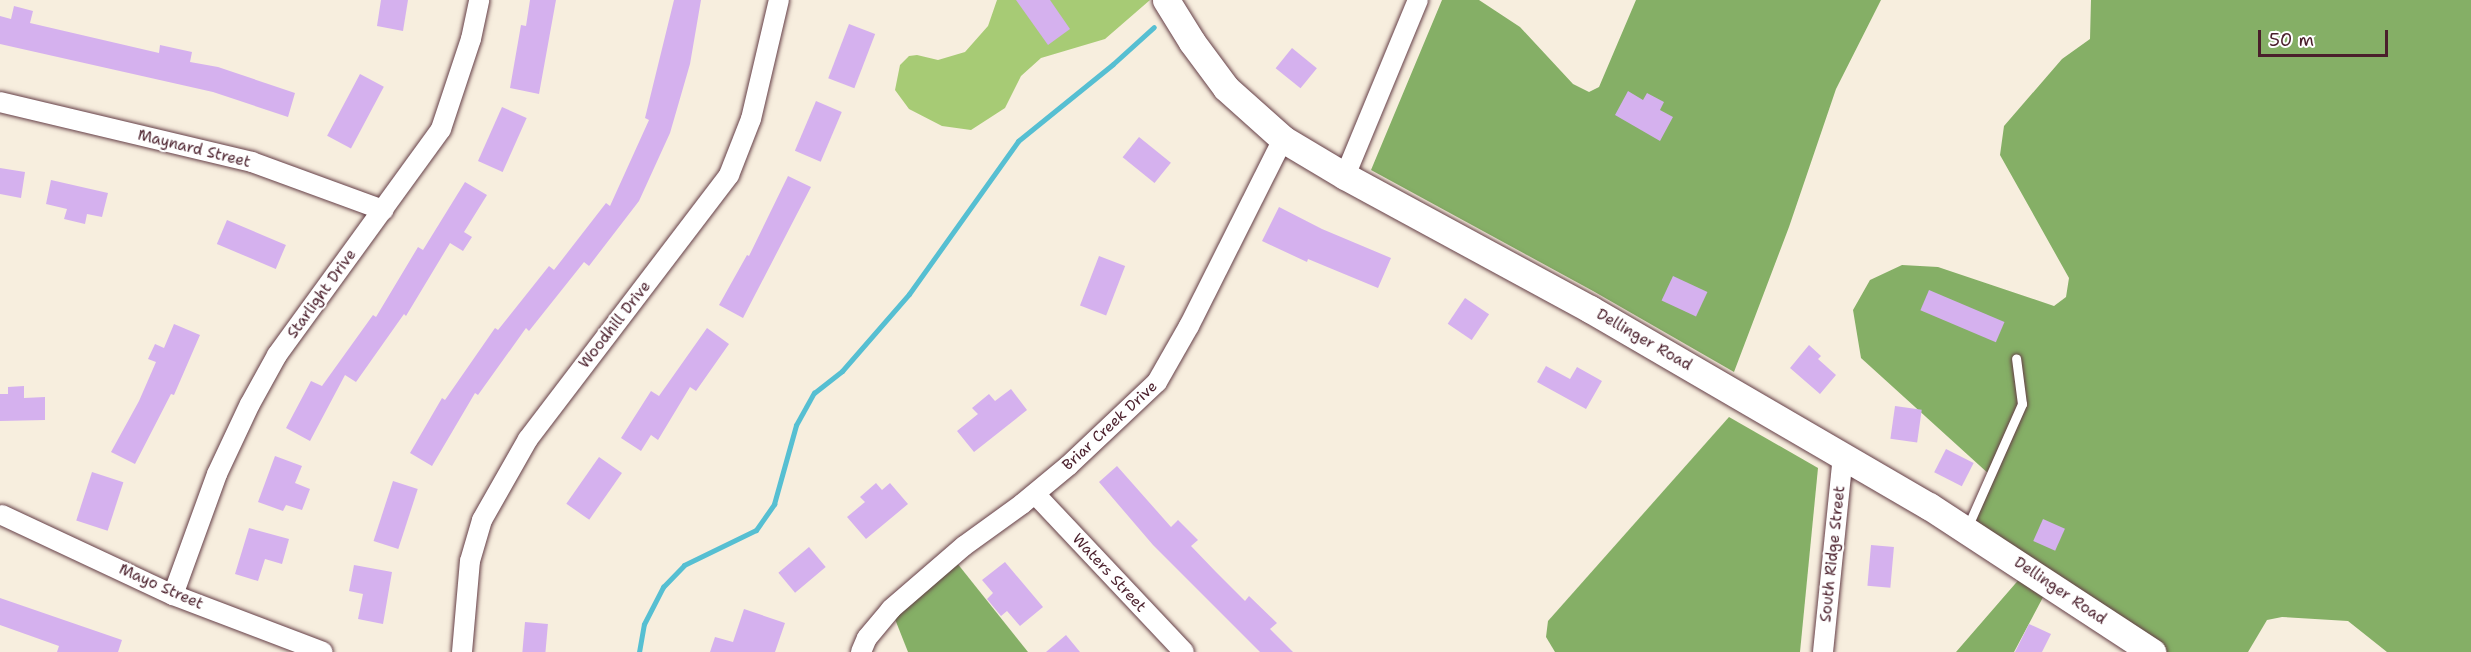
<!DOCTYPE html>
<style>
body{margin:0}
#map{position:relative;width:2471px;height:652px;overflow:hidden;background:#f7eede;font-family:"Shantell Sans",sans-serif}
div>[style]{position:absolute}
.green>*{inset:0;background:#a7cb75}
.forest>*{inset:0;background:#85af66}
.stream>*{height:5px;margin:-2.5px;padding:0 2.5px;transform-origin:2.5px;border-radius:2.5px;background:#56bfd2}
.building>*{inset:0;background:#d5b1ee;transform-origin:0 0}
.roads{filter:drop-shadow(0 0 2px #643e46) drop-shadow(0 0 2px #643e46)}
.lane>*{height:9px;margin:-4.5px;padding:0 4.5px;transform-origin:4.5px;border-radius:4.5px;background:#fff}
.street>*{height:20px;margin:-10px;padding:0 10px;transform-origin:10px;border-radius:10px;background:#fff}
.secondary>*{height:27px;margin:-13.5px;padding:0 13.5px;transform-origin:13.5px;border-radius:13.5px;background:#fff}
span{translate:-50% -50%;white-space:nowrap;text-align:center;line-height:1.15;-webkit-text-stroke:4.5px #fff;paint-order:stroke}
.street-label{font-size:15px;color:#4a1f2b}
.scale{position:absolute;left:2258px;top:30px;width:130px;height:27px;box-sizing:border-box;border:3px solid #4a1f2b;border-top:0;padding-left:8px;font-size:18px;line-height:21px;white-space:nowrap;color:#4a1f2b;-webkit-text-stroke:4px #fff;paint-order:stroke}
</style>
<div id="map">
<div class="green">
<i style="clip-path:polygon(997px 0,1150px 0,1105px 39px,1041px 58px,1021px 76px,1005px 108px,971px 130px,942px 126px,909px 109px,895px 90px,900px 65px,909px 56px,917px 55px,938px 60px,965px 52px,988px 26px)"></i>
</div>
<div class="forest">
<i style="clip-path:polygon(1442px 0,1479px 0,1520px 27px,1573px 84px,1589px 92px,1599px 87px,1636px 0,1881px 0,1836px 89px,1789px 227px,1734px 372px,1593px 291px,1371px 170px)"></i>
<i style="clip-path:polygon(2091px 0,2471px 0,2471px 652px,2387px 652px,2348px 621px,2282px 617px,2267px 620px,2248px 652px,2152px 652px,2050px 584px,2014px 652px,1956px 652px,2028px 569px,1966px 530px,1990px 475px,1861px 358px,1853px 310px,1870px 280px,1902px 265px,1938px 267px,2054px 306px,2066px 297px,2069px 278px,2000px 155px,2004px 126px,2062px 59px,2090px 39px)"></i>
<i style="clip-path:polygon(1729px 417px,1818px 468px,1800px 652px,1555px 652px,1546px 637px,1548px 621px)"></i>
<i style="clip-path:polygon(949px 553px,1028px 652px,908px 652px,891px 609px)"></i>
</div>
<div class="stream">
<i style="left:639px;top:652px;width:28px;rotate:-80deg"></i>
<i style="left:644px;top:624px;width:42px;rotate:-62.8deg"></i>
<i style="left:663px;top:587px;width:30px;rotate:-46deg"></i>
<i style="left:684px;top:565px;width:80px;rotate:-25.9deg"></i>
<i style="left:756px;top:530px;width:32px;rotate:-55deg"></i>
<i style="left:774px;top:504px;width:82px;rotate:-74.4deg"></i>
<i style="left:796px;top:425px;width:37px;rotate:-61deg"></i>
<i style="left:814px;top:393px;width:36px;rotate:-38deg"></i>
<i style="left:842px;top:371px;width:102px;rotate:-49deg"></i>
<i style="left:909px;top:294px;width:188px;rotate:-54.5deg"></i>
<i style="left:1018px;top:141px;width:122px;rotate:-39deg"></i>
<i style="left:1113px;top:64px;width:55px;rotate:-42.1deg"></i>
</div>
<div class="building">
<i style="clip-path:polygon(381px 0,408px 0,403px 31px,377px 26px)"></i>
<i style="clip-path:polygon(530px 0,556px 0,539px 94px,510px 88px,521px 25px,526px 26px)"></i>
<i style="clip-path:polygon(674px 0,701px 0,690px 64px,670px 133px,639px 201px,589px 266px,584px 262px,529px 331px,526px 328px,478px 395px,475px 393px,432px 466px,410px 453px,442px 398px,445px 400px,495px 328px,498px 330px,549px 266px,554px 270px,606px 203px,610px 206px,649px 120px,645px 118px)"></i>
<i style="clip-path:polygon(1016px 0,1050px 0,1070px 29px,1048px 45px)"></i>
<i style="clip-path:polygon(14px 6px,33px 11px,30px 23px,159px 53px,160px 45px,192px 52px,190px 62px,218px 67px,295px 93px,288px 117px,213px 92px,0 44px,0 16px,11px 19px)"></i>
<i style="left:849px;top:24px;width:28px;height:58px;rotate:21deg"></i>
<i style="left:1292px;top:48px;width:32px;height:26px;rotate:39deg"></i>
<i style="left:360px;top:74px;width:27px;height:70px;rotate:28deg"></i>
<i style="clip-path:polygon(1628px 91px,1643px 100px,1647px 93px,1664px 102px,1660px 110px,1673px 117px,1660px 141px,1615px 115px)"></i>
<i style="left:816px;top:101px;width:28px;height:54px;rotate:23deg"></i>
<i style="left:502px;top:107px;width:27px;height:59px;rotate:24deg"></i>
<i style="left:1139px;top:137px;width:41px;height:26px;rotate:39deg"></i>
<i style="clip-path:polygon(0 168px,25px 172px,21px 198px,0 194px)"></i>
<i style="clip-path:polygon(788px 176px,811px 187px,743px 318px,719px 305px,747px 255px,749px 256px)"></i>
<i style="clip-path:polygon(51px 180px,108px 193px,102px 217px,87px 214px,85px 224px,64px 219px,67px 209px,46px 204px)"></i>
<i style="clip-path:polygon(465px 182px,487px 195px,464px 232px,472px 237px,463px 251px,450px 243px,406px 316px,404px 314px,356px 382px,345px 375px,310px 441px,286px 428px,311px 381px,322px 386px,373px 315px,376px 317px,418px 247px,423px 250px)"></i>
<i style="clip-path:polygon(1279px 207px,1322px 229px,1391px 258px,1378px 288px,1308px 259px,1307px 262px,1262px 241px)"></i>
<i style="left:227px;top:220px;width:64px;height:26px;rotate:23deg"></i>
<i style="left:1099px;top:256px;width:28px;height:53px;rotate:21deg"></i>
<i style="left:1673px;top:276px;width:38px;height:27px;rotate:25deg"></i>
<i style="left:1929px;top:290px;width:82px;height:22px;rotate:23deg"></i>
<i style="left:1465px;top:298px;width:29px;height:31px;rotate:34deg"></i>
<i style="clip-path:polygon(174px 324px,200px 335px,174px 395px,171px 394px,135px 464px,111px 452px,139px 401px,156px 362px,148px 359px,155px 344px,164px 348px)"></i>
<i style="clip-path:polygon(707px 328px,729px 344px,696px 391px,690px 387px,658px 440px,651px 435px,641px 451px,621px 438px,651px 391px,659px 396px)"></i>
<i style="clip-path:polygon(1809px 345px,1821px 356px,1818px 359px,1836px 375px,1820px 394px,1790px 368px)"></i>
<i style="clip-path:polygon(1546px 366px,1570px 379px,1577px 367px,1602px 381px,1586px 409px,1537px 382px)"></i>
<i style="clip-path:polygon(24px 386px,24px 398px,45px 397px,45px 420px,0 421px,0 394px,8px 394px,8px 387px)"></i>
<i style="clip-path:polygon(1011px 389px,1027px 410px,974px 452px,957px 431px,978px 414px,972px 408px,989px 394px,995px 401px)"></i>
<i style="left:1895px;top:406px;width:27px;height:33px;rotate:8deg"></i>
<i style="left:1946px;top:449px;width:31px;height:26px;rotate:27deg"></i>
<i style="clip-path:polygon(275px 456px,302px 466px,295px 483px,310px 489px,302px 510px,286px 505px,283px 511px,258px 502px)"></i>
<i style="left:599px;top:457px;width:28px;height:57px;rotate:35deg"></i>
<i style="clip-path:polygon(1117px 466px,1171px 527px,1178px 520px,1198px 540px,1191px 546px,1216px 572px,1245px 601px,1249px 596px,1277px 623px,1270px 629px,1293px 652px,1260px 652px,1153px 545px,1099px 482px)"></i>
<i style="left:92px;top:472px;width:33px;height:51px;rotate:18deg"></i>
<i style="left:393px;top:481px;width:26px;height:63px;rotate:18deg"></i>
<i style="clip-path:polygon(876px 483px,882px 490px,890px 483px,908px 504px,866px 539px,847px 517px,865px 502px,860px 497px)"></i>
<i style="left:2043px;top:519px;width:24px;height:24px;rotate:24deg"></i>
<i style="clip-path:polygon(249px 528px,289px 539px,282px 564px,265px 559px,258px 581px,235px 574px)"></i>
<i style="left:1871px;top:545px;width:23px;height:41px;rotate:5deg"></i>
<i style="left:809px;top:547px;width:26px;height:40px;rotate:50deg"></i>
<i style="clip-path:polygon(1005px 562px,1043px 607px,1020px 626px,1007px 611px,1001px 616px,987px 599px,993px 593px,982px 580px)"></i>
<i style="clip-path:polygon(354px 565px,392px 572px,383px 624px,358px 619px,363px 594px,349px 591px)"></i>
<i style="clip-path:polygon(0 598px,122px 640px,118px 652px,57px 652px,59px 646px,0 625px)"></i>
<i style="clip-path:polygon(744px 609px,785px 623px,775px 652px,710px 652px,715px 637px,733px 642px)"></i>
<i style="left:525px;top:622px;width:23px;height:30px;rotate:5deg"></i>
<i style="clip-path:polygon(2029px 624px,2051px 634px,2042px 652px,2015px 652px)"></i>
<i style="clip-path:polygon(1066px 635px,1080px 652px,1046px 652px)"></i>
</div>
<div class="roads">
<div class="lane">
<i style="left:1967px;top:528px;width:136px;rotate:-66.1deg"></i>
<i style="left:2022px;top:404px;width:46px;rotate:-97.4deg"></i>
</div>
<div class="street">
<i style="left:0;top:102px;width:259px;rotate:13.4deg"></i>
<i style="left:252px;top:162px;width:140px;rotate:20.1deg"></i>
<i style="left:1345px;top:176px;width:191px;rotate:-67.5deg"></i>
<i style="left:1035px;top:494px;width:217px;rotate:46.7deg"></i>
<i style="left:2px;top:515px;width:189px;rotate:25.1deg"></i>
<i style="left:173px;top:595px;width:160px;rotate:20.8deg"></i>
<i style="left:173px;top:595px;width:129px;rotate:-70deg"></i>
<i style="left:217px;top:474px;width:77px;rotate:-64.8deg"></i>
<i style="left:250px;top:404px;width:56px;rotate:-61.1deg"></i>
<i style="left:277px;top:355px;width:279px;rotate:-54deg"></i>
<i style="left:441px;top:129px;width:95px;rotate:-71.6deg"></i>
<i style="left:471px;top:39px;width:40px;rotate:-78deg"></i>
<i style="left:462px;top:652px;width:91px;rotate:-85deg"></i>
<i style="left:470px;top:561px;width:43px;rotate:-73.7deg"></i>
<i style="left:482px;top:520px;width:93px;rotate:-60.4deg"></i>
<i style="left:528px;top:439px;width:332px;rotate:-52.7deg"></i>
<i style="left:729px;top:175px;width:60px;rotate:-68.6deg"></i>
<i style="left:751px;top:119px;width:122px;rotate:-76.8deg"></i>
<i style="left:861px;top:652px;width:15px;rotate:-67deg"></i>
<i style="left:867px;top:638px;width:38px;rotate:-50deg"></i>
<i style="left:891px;top:609px;width:96px;rotate:-40.8deg"></i>
<i style="left:964px;top:546px;width:72px;rotate:-35.9deg"></i>
<i style="left:1022px;top:504px;width:60px;rotate:-39.6deg"></i>
<i style="left:1068px;top:466px;width:122px;rotate:-43.3deg"></i>
<i style="left:1157px;top:382px;width:64px;rotate:-60.3deg"></i>
<i style="left:1189px;top:326px;width:209px;rotate:-63.3deg"></i>
<i style="left:1823px;top:652px;width:198px;rotate:-84.2deg"></i>
</div>
<div class="secondary">
<i style="left:1166px;top:0;width:49px;rotate:58.2deg"></i>
<i style="left:1192px;top:42px;width:57px;rotate:53.5deg"></i>
<i style="left:1226px;top:88px;width:76px;rotate:41.8deg"></i>
<i style="left:1283px;top:139px;width:72px;rotate:30.8deg"></i>
<i style="left:1345px;top:176px;width:279px;rotate:28.5deg"></i>
<i style="left:1590px;top:309px;width:392px;rotate:30.2deg"></i>
<i style="left:1929px;top:506px;width:267px;rotate:33.2deg"></i>
</div>
</div>
<div class="street-label">
<span style="left:194px;top:149px;rotate:14deg">Maynard Street</span>
<span style="left:322px;top:294px;rotate:-54deg">Starlight Drive</span>
<span style="left:615px;top:325px;rotate:-52deg">Woodhill Drive</span>
<span style="left:1644px;top:340px;rotate:30deg">Dellinger Road</span>
<span style="left:1110px;top:426px;rotate:-43deg">Briar Creek Drive</span>
<span style="left:1833px;top:554px;rotate:-84deg">South Ridge Street</span>
<span style="left:1109px;top:573px;rotate:47deg">Waters Street</span>
<span style="left:161px;top:587px;rotate:24deg">Mayo Street</span>
<span style="left:2060px;top:591px;rotate:34deg">Dellinger Road</span>
</div>
<div class="scale">50 m</div>
</div>
